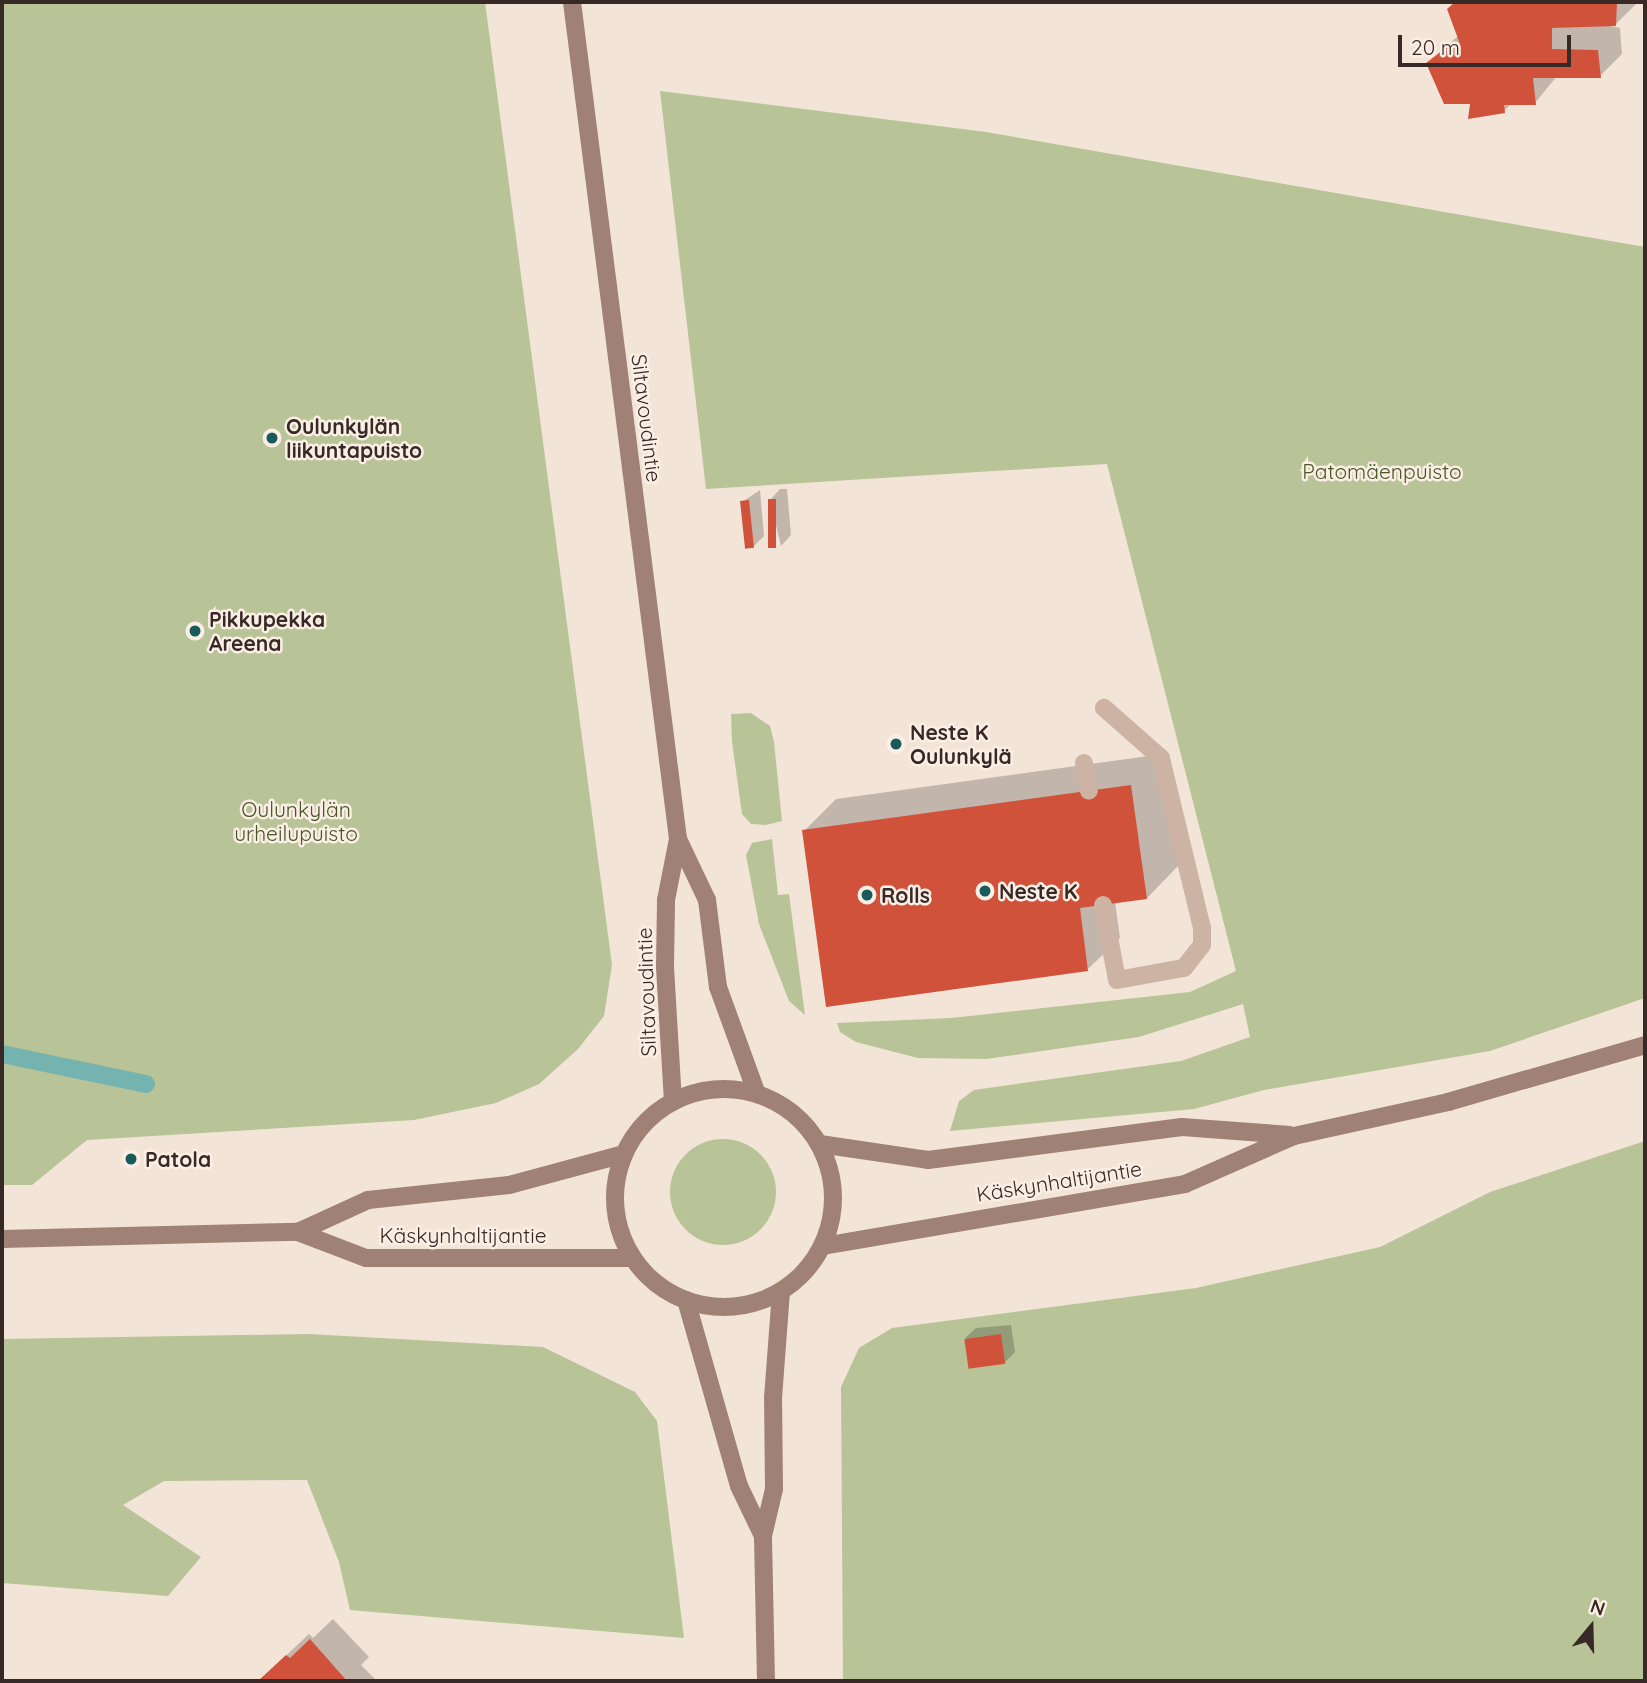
<!DOCTYPE html>
<meta charset="utf-8">
<style>
body{margin:0}
#map{position:relative;width:1647px;height:1683px;overflow:hidden;background:#f3e4d8;font-family:Quicksand,sans-serif}
div>[style]{position:absolute}
.green>*{inset:0;background:#b8c397}
.round{border-radius:50%}
.shadow>*{inset:0;background:#0003}
.stream>*{height:18px;margin:-9px;padding:0 9px;transform-origin:9px;border-radius:9px;background:#75b3b0}
.building>*{inset:0;background:#d0523a;transform-origin:0 0}
.lane>*{height:18px;margin:-9px;padding:0 9px;transform-origin:9px;border-radius:9px;background:#ccb3a3}
.secondary>*{height:18px;margin:-9px;padding:0 9px;transform-origin:9px;border-radius:9px;background:#a08175}
.secondary>.ring{margin:-9px;padding:0;box-sizing:content-box;background:none;border:18px solid #a08175;border-radius:50%}
.dots>*{width:19px;height:19px;translate:-50% -50%;box-sizing:border-box;border:4px solid #fbefe5;border-radius:50%}
span{translate:-50% -50%;white-space:nowrap;text-align:center;line-height:1.15;-webkit-text-stroke:5px #fbefe5;paint-order:stroke}
.street-label{font-size:21px;color:#372a26}
.poi-label{font-size:21px;color:#372a26;font-weight:700}
.left{translate:0 -50%;text-align:left}
.park-label{font-size:21px;color:#495728}
.frame{position:absolute;inset:0;border:4px solid #372a26;pointer-events:none}
.north{position:absolute;left:1556px;top:1592px;width:70px;height:70px;-webkit-text-stroke:5px #fbefe5;paint-order:stroke;rotate:19deg;font-size:19px;font-weight:700;line-height:28px;text-align:center;color:#372a26}
.north::after{content:'';display:block;margin:auto;width:24px;height:32px;background:#372a26;clip-path:polygon(50% 0,100% 100%,50% 72%,0 100%)}
.scale{position:absolute;left:1398px;top:35px;width:173px;height:32px;box-sizing:border-box;border:4px solid #372a26;border-top:0;padding-left:9px;font-size:21px;line-height:24px;white-space:nowrap;color:#372a26;-webkit-text-stroke:5px #fbefe5;paint-order:stroke}
</style>
<div id="map">
<div class="green">
<i style="clip-path:polygon(2px 2px,485px 2px,612px 965px,604px 1016px,578px 1049px,539px 1084px,496px 1103px,414px 1120px,87px 1140px,32px 1185px,2px 1185px)"></i>
<i style="clip-path:polygon(660px 91px,986px 132px,1645px 247px,1645px 998px,1490px 1051px,1264px 1090px,1194px 1109px,950px 1131px,959px 1101px,974px 1090px,1181px 1061px,1250px 1037px,1243px 1004px,1139px 1037px,986px 1059px,918px 1058px,856px 1042px,840px 1032px,837px 1023px,951px 1018px,1190px 992px,1236px 971px,1107px 464px,706px 489px)"></i>
<i style="clip-path:polygon(751px 713px,770px 726px,774px 742px,782px 821px,766px 825px,751px 824px,742px 814px,732px 742px,731px 714px)"></i>
<i style="clip-path:polygon(772px 839px,778px 895px,789px 894px,805px 1015px,789px 1001px,759px 924px,746px 855px,752px 843px)"></i>
<i class="round" style="left:670px;top:1139px;width:106px;height:106px"></i>
<i style="clip-path:polygon(1645px 1141px,1645px 1681px,843px 1681px,841px 1387px,859px 1348px,892px 1328px,1196px 1288px,1380px 1247px,1490px 1192px)"></i>
<i style="clip-path:polygon(309px 1334px,543px 1347px,635px 1392px,657px 1421px,684px 1638px,350px 1610px,339px 1562px,307px 1480px,164px 1481px,123px 1505px,201px 1557px,168px 1596px,2px 1583px,2px 1339px)"></i>
</div>
<div class="shadow">
<i style="clip-path:polygon(1457px 2px,1638px 2px,1615px 25px,1605px 25px,1620px 28px,1622px 54px,1600px 76px,1557px 76px,1535px 103px,1512px 103px,1504px 111px,1472px 102px,1428px 63px,1459px 35px,1449px 9px)"></i>
<i style="clip-path:polygon(780px 489px,787px 489px,791px 535px,781px 546px,770px 500px)"></i>
<i style="clip-path:polygon(760px 490px,764px 536px,753px 547px,742px 502px)"></i>
<i style="clip-path:polygon(1163px 754px,1179px 865px,1147px 898px,1115px 902px,1120px 938px,1087px 970px,804px 831px,836px 799px)"></i>
<i style="clip-path:polygon(1011px 1325px,1015px 1352px,1004px 1363px,965px 1338px,976px 1328px)"></i>
<i style="clip-path:polygon(333px 1619px,369px 1657px,361px 1665px,377px 1681px,259px 1681px,309px 1634px,313px 1638px)"></i>
</div>
<div class="stream">
<i style="left:2px;top:1054px;width:147px;rotate:11.8deg"></i>
</div>
<div class="building">
<i style="clip-path:polygon(1455px 2px,1617px 2px,1616px 26px,1552px 28px,1552px 49px,1598px 50px,1601px 78px,1533px 78px,1536px 105px,1504px 105px,1505px 113px,1468px 119px,1470px 104px,1444px 104px,1426px 63px,1451px 44px,1460px 44px,1447px 9px)"></i>
<i style="left:768px;top:499px;width:8px;height:49px"></i>
<i style="left:749px;top:500px;width:48px;height:9px;rotate:84deg"></i>
<i style="clip-path:polygon(1131px 785px,1147px 899px,1080px 908px,1088px 971px,826px 1007px,802px 830px)"></i>
<i style="left:1001px;top:1334px;width:30px;height:37px;rotate:82deg"></i>
<i style="clip-path:polygon(310px 1639px,347px 1681px,258px 1681px,286px 1655px,290px 1658px)"></i>
</div>
<div class="lane">
<i style="left:1084px;top:763px;width:28px;rotate:80deg"></i>
<i style="left:1103px;top:905px;width:76px;rotate:79.4deg"></i>
<i style="left:1117px;top:980px;width:68px;rotate:-10.2deg"></i>
<i style="left:1184px;top:968px;width:29px;rotate:-52deg"></i>
<i style="left:1202px;top:945px;width:17px;rotate:-90deg"></i>
<i style="left:1202px;top:928px;width:175px;rotate:-103.6deg"></i>
<i style="left:1161px;top:758px;width:76px;rotate:-138.7deg"></i>
</div>
<div class="secondary">
<i style="left:572px;top:2px;width:844px;rotate:82.78deg"></i>
<i style="left:678px;top:839px;width:68px;rotate:64.6deg"></i>
<i style="left:707px;top:900px;width:88px;rotate:82.8deg"></i>
<i style="left:718px;top:987px;width:114px;rotate:70deg"></i>
<i class="ring" style="left:615px;top:1089px;width:200px;height:200px"></i>
<i style="left:673px;top:1102px;width:136px;rotate:-93.4deg"></i>
<i style="left:665px;top:966px;width:66px;rotate:-89.1deg"></i>
<i style="left:666px;top:900px;width:62px;rotate:-78.9deg"></i>
<i style="left:820px;top:1144px;width:109px;rotate:8.4deg"></i>
<i style="left:928px;top:1160px;width:256px;rotate:-7.4deg"></i>
<i style="left:1182px;top:1127px;width:108px;rotate:4.2deg"></i>
<i style="left:298px;top:1232px;width:77px;rotate:-24.6deg"></i>
<i style="left:368px;top:1200px;width:142px;rotate:-6.1deg"></i>
<i style="left:509px;top:1185px;width:119px;rotate:-15.1deg"></i>
<i style="left:2px;top:1239px;width:296px;rotate:-1.4deg"></i>
<i style="left:298px;top:1232px;width:73px;rotate:20.9deg"></i>
<i style="left:366px;top:1258px;width:267px"></i>
<i style="left:823px;top:1246px;width:367px;rotate:-9.7deg"></i>
<i style="left:1185px;top:1184px;width:119px;rotate:-23.8deg"></i>
<i style="left:1294px;top:1136px;width:158px;rotate:-12.4deg"></i>
<i style="left:1448px;top:1102px;width:205px;rotate:-16.1deg"></i>
<i style="left:686px;top:1300px;width:193px;rotate:74.1deg"></i>
<i style="left:739px;top:1486px;width:55px;rotate:64.4deg"></i>
<i style="left:766px;top:1681px;width:145px;rotate:-91.2deg"></i>
<i style="left:763px;top:1536px;width:48px;rotate:-76.8deg"></i>
<i style="left:774px;top:1489px;width:91px;rotate:-90.6deg"></i>
<i style="left:773px;top:1398px;width:107px;rotate:-85.7deg"></i>
</div>
<div class="dots">
<i style="left:272px;top:438px;background:#185b5a"></i>
<i style="left:195px;top:631px;background:#185b5a"></i>
<i style="left:896px;top:744px;background:#185b5a"></i>
<i style="left:985px;top:891px;background:#185b5a"></i>
<i style="left:867px;top:895px;background:#185b5a"></i>
<i style="left:131px;top:1159px;background:#185b5a"></i>
</div>
<div class="street-label">
<span style="left:647px;top:418px;rotate:83deg">Siltavoudintie</span>
<span style="left:646px;top:992px;rotate:-92deg">Siltavoudintie</span>
<span style="left:1059px;top:1181px;rotate:-9deg">Käskynhaltijantie</span>
<span style="left:463px;top:1235px">Käskynhaltijantie</span>
</div>
<div class="poi-label">
<span class="left" style="left:286px;top:438px">Oulunkylän<br>liikuntapuisto</span>
<span class="left" style="left:209px;top:631px">Pikkupekka<br>Areena</span>
<span class="left" style="left:910px;top:744px">Neste K<br>Oulunkylä</span>
<span class="left" style="left:999px;top:891px">Neste K</span>
<span class="left" style="left:881px;top:895px">Rolls</span>
<span class="left" style="left:145px;top:1159px">Patola</span>
</div>
<div class="park-label">
<span style="left:1382px;top:471px">Patomäenpuisto</span>
<span style="left:296px;top:821px">Oulunkylän<br>urheilupuisto</span>
</div>
<div class="frame"></div>
<div class="north">N</div>
<div class="scale">20 m</div>
</div>
